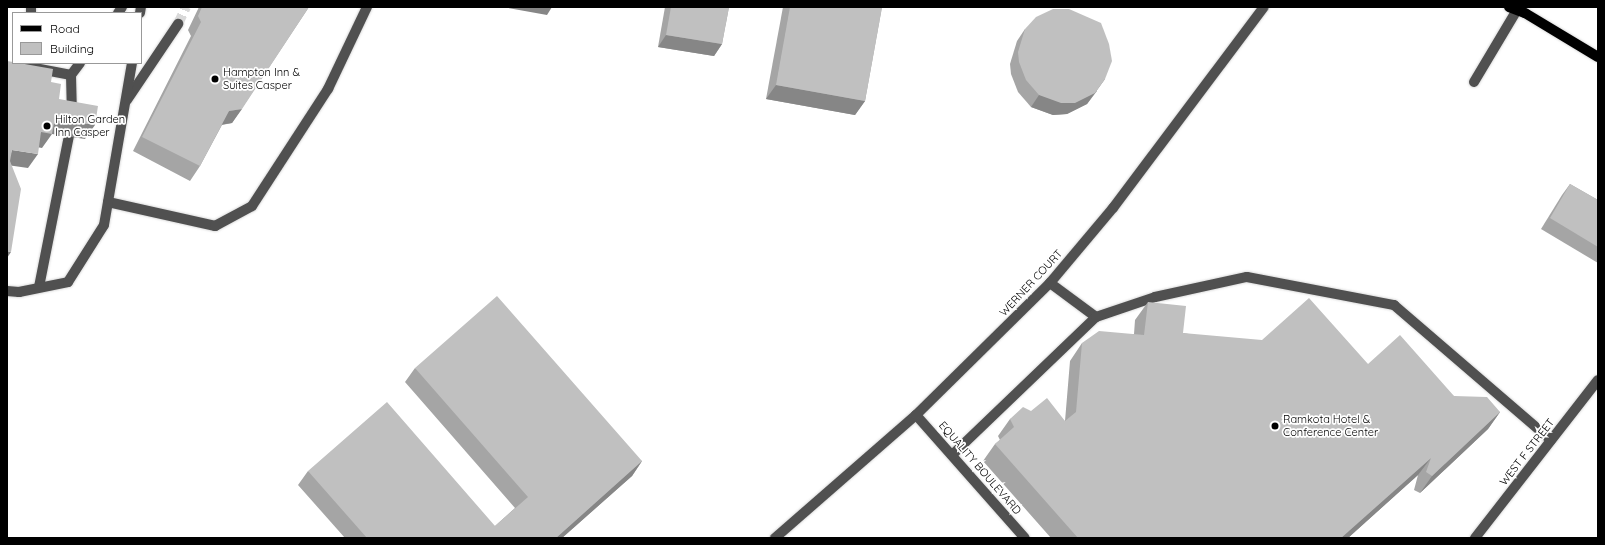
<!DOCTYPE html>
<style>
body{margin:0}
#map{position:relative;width:1605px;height:545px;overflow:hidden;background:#fff;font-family:Quicksand,sans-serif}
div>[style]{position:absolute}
.minor-tunnel>*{height:10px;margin-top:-5px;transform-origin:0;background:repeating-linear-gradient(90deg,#d9d9d9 0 10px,transparent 0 15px)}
.roads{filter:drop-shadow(0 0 1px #dbdbdb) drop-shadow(0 0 1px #dbdbdb)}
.minor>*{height:10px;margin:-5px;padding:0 5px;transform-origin:5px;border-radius:5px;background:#505050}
.major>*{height:10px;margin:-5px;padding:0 5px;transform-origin:5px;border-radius:5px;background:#000}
.wall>*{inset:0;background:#a5a5a5}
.shaded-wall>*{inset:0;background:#868686}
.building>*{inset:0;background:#c0c0c0}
.dots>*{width:11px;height:11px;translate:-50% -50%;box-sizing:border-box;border:2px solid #fff;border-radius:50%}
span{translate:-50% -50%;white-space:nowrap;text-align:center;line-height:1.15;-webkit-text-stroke:3.5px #fff;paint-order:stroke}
.poi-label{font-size:11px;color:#000}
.left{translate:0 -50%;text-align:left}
.street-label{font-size:11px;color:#000}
.frame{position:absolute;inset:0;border:8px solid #000;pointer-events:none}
.legend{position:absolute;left:12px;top:12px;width:130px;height:52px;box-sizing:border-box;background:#fff;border:1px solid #999;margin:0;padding:5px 7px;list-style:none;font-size:12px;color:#000}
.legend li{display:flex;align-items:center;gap:8px;height:20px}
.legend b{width:20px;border:1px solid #999}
</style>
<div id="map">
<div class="minor-tunnel">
<i style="left:178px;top:24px;width:19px;rotate:-65deg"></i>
</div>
<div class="roads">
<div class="minor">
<i style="left:31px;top:13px;width:6px;rotate:-90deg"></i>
<i style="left:118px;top:13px;width:7px;rotate:-56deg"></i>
<i style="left:140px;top:13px;width:6px;rotate:-81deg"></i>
<i style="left:25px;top:63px;width:3px;rotate:108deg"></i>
<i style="left:24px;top:66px;width:48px;rotate:10.8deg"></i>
<i style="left:71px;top:75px;width:15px;rotate:-53deg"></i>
<i style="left:71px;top:75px;width:40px;rotate:88.6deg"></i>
<i style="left:1474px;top:82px;width:84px;rotate:-59.2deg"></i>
<i style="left:127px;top:100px;width:92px;rotate:-56.1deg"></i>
<i style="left:108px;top:202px;width:110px;rotate:12.6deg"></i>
<i style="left:215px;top:226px;width:42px;rotate:-28.4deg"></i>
<i style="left:252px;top:206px;width:140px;rotate:-57deg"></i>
<i style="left:328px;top:89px;width:91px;rotate:-64.6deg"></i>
<i style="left:1050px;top:283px;width:57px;rotate:36.5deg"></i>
<i style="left:39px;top:287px;width:154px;rotate:-78.8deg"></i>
<i style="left:7px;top:291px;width:12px;rotate:5deg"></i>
<i style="left:19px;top:292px;width:50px;rotate:-11.5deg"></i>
<i style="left:68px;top:282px;width:67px;rotate:-57.7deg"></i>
<i style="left:104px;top:225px;width:164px;rotate:-80.2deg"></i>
<i style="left:916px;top:415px;width:164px;rotate:48.5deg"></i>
<i style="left:952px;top:455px;width:199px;rotate:-43.8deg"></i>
<i style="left:1096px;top:317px;width:62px;rotate:-18.7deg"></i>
<i style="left:1155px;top:297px;width:94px;rotate:-12.3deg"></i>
<i style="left:1247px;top:277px;width:150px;rotate:10.8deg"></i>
<i style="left:1394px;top:305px;width:207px;rotate:40.7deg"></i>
<i style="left:775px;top:538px;width:187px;rotate:-41.1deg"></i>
<i style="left:916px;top:415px;width:188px;rotate:-44.6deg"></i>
<i style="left:1050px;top:283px;width:98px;rotate:-50deg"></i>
<i style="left:1113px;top:208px;width:251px;rotate:-53.1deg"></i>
<i style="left:1475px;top:538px;width:200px;rotate:-52.1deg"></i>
</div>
<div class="major">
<i style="left:1509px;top:7px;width:17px;rotate:21deg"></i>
<i style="left:1525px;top:13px;width:85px;rotate:31.1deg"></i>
</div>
</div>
<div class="wall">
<i style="clip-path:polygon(199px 7px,309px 7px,232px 123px,222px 125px,200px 166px,190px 181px,133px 151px,191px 36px,188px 30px)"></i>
<i style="clip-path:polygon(665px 7px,729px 7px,722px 44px,714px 56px,658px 47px)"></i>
<i style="clip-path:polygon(783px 7px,882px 7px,865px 101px,855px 115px,766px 99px)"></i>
<i style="clip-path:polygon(1025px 29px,1097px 91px,1087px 104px,1067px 114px,1053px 115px,1031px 107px,1018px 92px,1011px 74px,1010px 64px,1017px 41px)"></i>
<i style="clip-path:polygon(1570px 184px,1598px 200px,1598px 263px,1541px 229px,1562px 195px)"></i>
<i style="clip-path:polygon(1148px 302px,1183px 333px,1368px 364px,1454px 396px,1500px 412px,1488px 429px,1420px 493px,1414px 490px,1418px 475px,1348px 538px,1051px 538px,983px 461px,995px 444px,1000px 440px,998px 436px,1010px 419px,1031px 411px,1065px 421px,1070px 361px,1082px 343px,1134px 334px,1135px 320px)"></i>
<i style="clip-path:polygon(415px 368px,642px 461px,632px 476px,562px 538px,345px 538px,298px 485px,308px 471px,495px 526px,515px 508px,405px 382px)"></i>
</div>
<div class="shaded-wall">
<i style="clip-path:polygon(503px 7px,552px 7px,547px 15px)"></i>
<i style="clip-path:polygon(666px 35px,722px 44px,714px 56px,658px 47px)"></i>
<i style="clip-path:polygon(1105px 79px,1087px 104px,1067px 114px,1053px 115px,1031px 107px,1039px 95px)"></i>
<i style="clip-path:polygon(776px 85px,865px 101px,855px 115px,766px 99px)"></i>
<i style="clip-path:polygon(242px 109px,232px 123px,219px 125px,229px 111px)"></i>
<i style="clip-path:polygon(55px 118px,95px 125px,85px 139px,52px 134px,42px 148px,31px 146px,41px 132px)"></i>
<i style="clip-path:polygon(12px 150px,38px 154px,28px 168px,7px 165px)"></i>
<i style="clip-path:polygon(7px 251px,11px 252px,7px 258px)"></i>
<i style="clip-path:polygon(1500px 412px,1488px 429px,1420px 493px,1432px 476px)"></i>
<i style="clip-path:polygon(1431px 458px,1418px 475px,1348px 538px,1341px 538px)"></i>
<i style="clip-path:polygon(642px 461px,632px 476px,562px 538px,556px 538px)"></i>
</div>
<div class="building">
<i style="clip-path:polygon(202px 7px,309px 7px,242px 109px,229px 111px,200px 166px,142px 137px,201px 22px,198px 16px)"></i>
<i style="clip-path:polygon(671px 7px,729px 7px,722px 44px,666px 35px)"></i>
<i style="clip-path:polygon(790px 7px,882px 7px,865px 101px,776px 85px)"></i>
<i style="clip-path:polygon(1053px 9px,1069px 9px,1101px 23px,1109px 44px,1112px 61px,1105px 79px,1095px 93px,1075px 103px,1061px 103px,1039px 95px,1026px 80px,1019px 62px,1018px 52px,1025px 29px,1036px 17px)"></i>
<i style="clip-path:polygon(7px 61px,13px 62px,13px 63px,19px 63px,53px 69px,51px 82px,61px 84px,59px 99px,98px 106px,95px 125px,55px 118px,52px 134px,41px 132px,38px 154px,12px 150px,10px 161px,21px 189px,11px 252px,7px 251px)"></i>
<i style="clip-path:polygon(1570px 184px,1598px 200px,1598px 247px,1550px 218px)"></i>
<i style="clip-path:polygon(497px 296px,642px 461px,556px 538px,367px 538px,308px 471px,387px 402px,495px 526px,528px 497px,415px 368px)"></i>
<i style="clip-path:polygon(1309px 298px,1368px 364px,1400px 335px,1454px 396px,1487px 397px,1500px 412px,1432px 476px,1426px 472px,1431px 458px,1341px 538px,1078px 538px,995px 444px,1014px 427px,1010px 419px,1023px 407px,1031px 411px,1047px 398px,1065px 421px,1076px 412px,1082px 343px,1099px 331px,1144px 335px,1148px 302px,1186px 306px,1183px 333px,1262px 340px)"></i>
</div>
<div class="dots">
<i style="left:215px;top:79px;background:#000"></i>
<i style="left:47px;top:126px;background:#000"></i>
<i style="left:1275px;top:426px;background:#000"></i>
</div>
<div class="poi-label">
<span class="left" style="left:223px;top:79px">Hampton Inn &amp;<br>Suites Casper</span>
<span class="left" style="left:55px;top:126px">Hilton Garden<br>Inn Casper</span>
<span class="left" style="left:1283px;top:426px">Ramkota Hotel &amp;<br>Conference Center</span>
</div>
<div class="street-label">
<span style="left:1031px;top:283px;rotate:-47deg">WERNER COURT</span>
<span style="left:1527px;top:452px;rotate:-52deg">WEST F STREET</span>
<span style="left:980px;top:468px;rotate:49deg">EQUALITY BOULEVARD</span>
</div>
<div class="frame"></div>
<ul class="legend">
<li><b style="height:5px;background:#000"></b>Road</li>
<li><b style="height:11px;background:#c0c0c0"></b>Building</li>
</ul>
</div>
